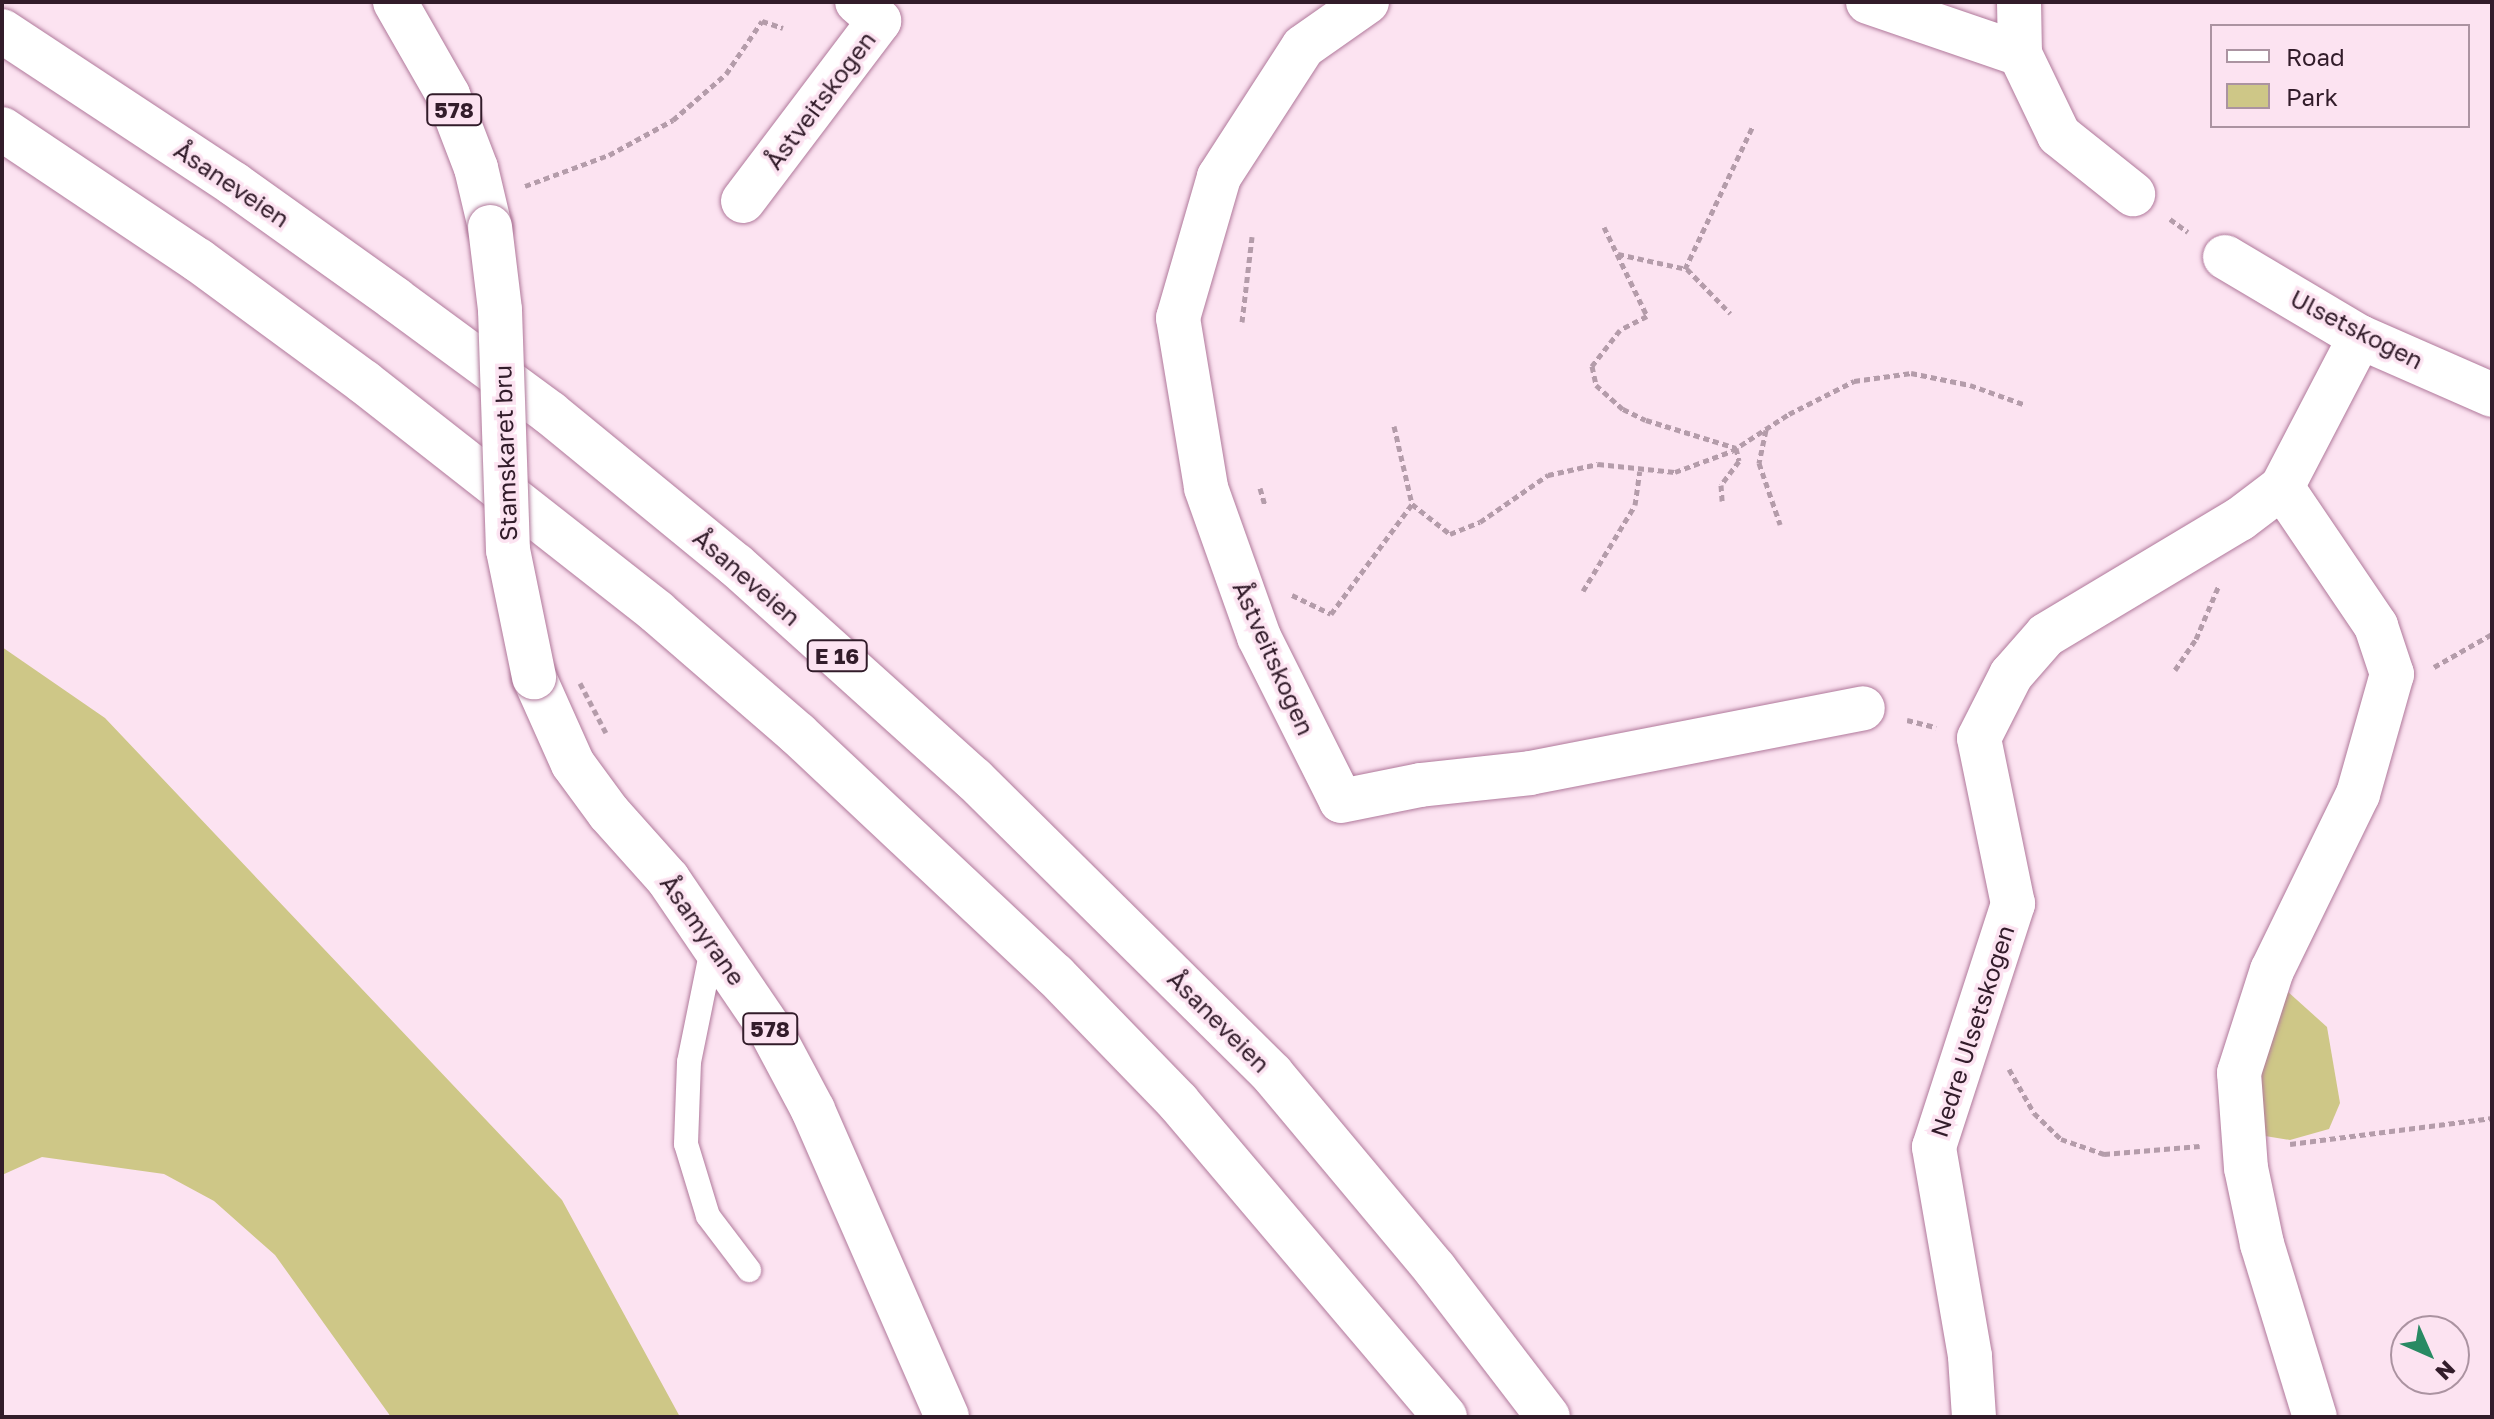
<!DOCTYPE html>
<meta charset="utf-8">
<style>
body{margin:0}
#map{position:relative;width:2494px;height:1419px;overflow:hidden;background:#fce3f1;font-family:"Golos Text",sans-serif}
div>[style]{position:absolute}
.green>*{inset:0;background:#cec787}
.path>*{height:5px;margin-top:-2.5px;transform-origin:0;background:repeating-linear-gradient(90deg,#b49caa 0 6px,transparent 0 10px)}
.roads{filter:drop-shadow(0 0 2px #b0799b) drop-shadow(0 0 2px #b0799b)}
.service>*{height:24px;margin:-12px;padding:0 12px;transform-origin:12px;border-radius:12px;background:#fff}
.minor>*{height:44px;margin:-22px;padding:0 22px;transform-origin:22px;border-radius:22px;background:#fff}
.primary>*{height:44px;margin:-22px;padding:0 22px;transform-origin:22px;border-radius:22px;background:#fff}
.motorway>*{height:44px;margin:-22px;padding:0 22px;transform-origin:22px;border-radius:22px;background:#fff}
.path-bridge>*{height:5px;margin-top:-2.5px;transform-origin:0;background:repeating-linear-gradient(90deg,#b49caa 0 6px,transparent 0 10px)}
.bridges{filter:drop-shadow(0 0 2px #b0799b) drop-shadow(0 0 2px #b0799b)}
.primary-bridge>*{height:44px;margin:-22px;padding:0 22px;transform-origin:22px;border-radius:22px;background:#fff}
span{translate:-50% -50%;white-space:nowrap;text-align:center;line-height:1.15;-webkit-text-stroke:7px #fce3f1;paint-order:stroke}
.shield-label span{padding:2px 6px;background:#fce3f1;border:2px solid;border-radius:6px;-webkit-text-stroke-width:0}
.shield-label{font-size:22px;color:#321c2a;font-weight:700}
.street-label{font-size:24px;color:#321c2a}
.frame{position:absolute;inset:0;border:4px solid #321c2a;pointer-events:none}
.legend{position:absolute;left:2210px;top:24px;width:260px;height:104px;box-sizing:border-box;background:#fce3f1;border:2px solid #ab93a1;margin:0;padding:10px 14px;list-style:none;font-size:24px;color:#321c2a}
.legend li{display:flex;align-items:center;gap:16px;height:40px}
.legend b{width:40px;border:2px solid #ab93a1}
.north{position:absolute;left:2390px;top:1315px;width:80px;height:80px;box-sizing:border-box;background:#fce3f1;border:2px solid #ab93a1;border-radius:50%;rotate:135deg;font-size:22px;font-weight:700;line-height:32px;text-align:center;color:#321c2a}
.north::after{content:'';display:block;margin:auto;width:28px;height:36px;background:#288a63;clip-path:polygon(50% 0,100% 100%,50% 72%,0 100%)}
</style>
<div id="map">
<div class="green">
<i style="clip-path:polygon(2px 647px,105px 718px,562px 1200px,680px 1417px,391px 1417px,275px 1255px,214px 1201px,164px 1174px,42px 1157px,2px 1175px)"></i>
<i style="clip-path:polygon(2287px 991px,2327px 1027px,2340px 1103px,2329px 1129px,2290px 1140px,2265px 1136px,2254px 1056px)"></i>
</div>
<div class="path">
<i style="left:525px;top:186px;width:90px;rotate:-20.3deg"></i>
<i style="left:609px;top:155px;width:73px;rotate:-28.7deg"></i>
<i style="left:673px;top:120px;width:70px;rotate:-41deg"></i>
<i style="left:726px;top:74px;width:64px;rotate:-55.8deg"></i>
<i style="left:762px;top:21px;width:22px;rotate:18deg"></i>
<i style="left:2170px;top:219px;width:22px;rotate:36deg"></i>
<i style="left:1604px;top:227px;width:99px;rotate:64.2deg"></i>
<i style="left:1647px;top:316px;width:30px;rotate:153deg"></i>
<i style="left:1620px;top:330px;width:46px;rotate:127.9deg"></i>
<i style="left:1592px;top:366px;width:19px;rotate:78deg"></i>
<i style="left:1596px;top:385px;width:36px;rotate:42deg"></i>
<i style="left:1623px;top:409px;width:25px;rotate:26deg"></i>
<i style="left:1646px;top:420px;width:94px;rotate:17.3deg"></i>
<i style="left:1736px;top:448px;width:13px;rotate:77deg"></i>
<i style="left:1739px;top:461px;width:30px;rotate:127deg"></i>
<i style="left:1721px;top:485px;width:16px;rotate:86deg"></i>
<i style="left:1618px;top:254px;width:71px;rotate:12.3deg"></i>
<i style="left:1687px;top:269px;width:62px;rotate:45.7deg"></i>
<i style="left:1685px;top:269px;width:158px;rotate:-64.6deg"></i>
<i style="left:1242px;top:322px;width:86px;rotate:-83.3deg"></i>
<i style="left:1394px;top:426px;width:80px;rotate:77deg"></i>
<i style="left:1766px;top:430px;width:34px;rotate:102deg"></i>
<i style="left:1759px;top:463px;width:65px;rotate:71deg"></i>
<i style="left:1260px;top:488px;width:19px;rotate:74deg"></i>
<i style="left:1583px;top:591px;width:100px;rotate:-58.8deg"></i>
<i style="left:1635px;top:505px;width:34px;rotate:-82deg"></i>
<i style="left:1292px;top:595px;width:43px;rotate:26deg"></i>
<i style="left:1331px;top:614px;width:137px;rotate:-53.6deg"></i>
<i style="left:1412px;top:504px;width:48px;rotate:38.3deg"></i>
<i style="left:1450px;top:534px;width:32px;rotate:-22deg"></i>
<i style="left:1480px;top:522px;width:83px;rotate:-34.7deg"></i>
<i style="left:1548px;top:475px;width:51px;rotate:-12.4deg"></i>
<i style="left:1598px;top:464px;width:77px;rotate:5.9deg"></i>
<i style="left:1675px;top:472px;width:61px;rotate:-20.2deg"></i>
<i style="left:1732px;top:451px;width:68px;rotate:-33deg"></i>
<i style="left:1789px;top:414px;width:73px;rotate:-26.9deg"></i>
<i style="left:1854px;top:381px;width:58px;rotate:-8deg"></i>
<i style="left:1911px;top:373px;width:60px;rotate:11.5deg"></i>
<i style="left:1970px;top:385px;width:59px;rotate:19.7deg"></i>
<i style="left:2434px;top:667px;width:67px;rotate:-29.6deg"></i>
<i style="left:2175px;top:670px;width:37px;rotate:-56deg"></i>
<i style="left:2196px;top:639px;width:59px;rotate:-66.9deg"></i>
<i style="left:1907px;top:720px;width:30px;rotate:14deg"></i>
<i style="left:2009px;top:1069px;width:51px;rotate:60.4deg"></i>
<i style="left:2034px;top:1113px;width:37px;rotate:44deg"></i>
<i style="left:2061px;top:1139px;width:46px;rotate:19.2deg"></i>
<i style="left:2104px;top:1154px;width:96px;rotate:-4.8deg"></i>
<i style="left:2290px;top:1144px;width:204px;rotate:-7.3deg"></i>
</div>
<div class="roads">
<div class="service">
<i style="left:713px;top:944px;width:120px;rotate:101.5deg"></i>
<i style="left:689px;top:1062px;width:82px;rotate:92.1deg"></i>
<i style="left:686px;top:1144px;width:75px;rotate:73deg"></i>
<i style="left:708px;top:1216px;width:68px;rotate:52.8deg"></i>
</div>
<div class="minor">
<i style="left:1367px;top:2px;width:78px;rotate:144.9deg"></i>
<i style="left:1303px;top:47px;width:155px;rotate:122.9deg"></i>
<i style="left:1219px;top:177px;width:147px;rotate:106.2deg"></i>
<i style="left:1178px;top:318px;width:172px;rotate:80.6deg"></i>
<i style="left:1206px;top:488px;width:158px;rotate:70.4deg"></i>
<i style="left:1259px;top:637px;width:183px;rotate:63.4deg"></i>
<i style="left:1341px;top:801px;width:81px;rotate:-11.4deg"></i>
<i style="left:1420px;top:785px;width:111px;rotate:-6.2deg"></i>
<i style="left:1530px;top:773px;width:339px;rotate:-11deg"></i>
<i style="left:1868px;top:2px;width:161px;rotate:18.9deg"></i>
<i style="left:2019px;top:2px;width:52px;rotate:88.9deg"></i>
<i style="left:2020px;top:54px;width:90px;rotate:64.3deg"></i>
<i style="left:2059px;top:135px;width:95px;rotate:38.6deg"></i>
<i style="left:743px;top:201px;width:226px;rotate:-52.9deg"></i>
<i style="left:879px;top:21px;width:29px;rotate:-139deg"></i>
<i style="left:2225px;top:257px;width:157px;rotate:30.7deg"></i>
<i style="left:2360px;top:337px;width:144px;rotate:23.7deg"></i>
<i style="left:2282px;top:487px;width:168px;rotate:55.9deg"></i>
<i style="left:2376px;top:626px;width:51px;rotate:71.6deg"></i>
<i style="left:2392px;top:674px;width:125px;rotate:105.8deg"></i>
<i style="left:2358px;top:794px;width:196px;rotate:116deg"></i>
<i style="left:2272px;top:970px;width:108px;rotate:107.8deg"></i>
<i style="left:2239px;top:1073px;width:95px;rotate:85.8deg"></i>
<i style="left:2246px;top:1168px;width:78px;rotate:78.1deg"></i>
<i style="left:2262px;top:1244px;width:181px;rotate:73deg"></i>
<i style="left:1974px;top:1417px;width:61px;rotate:-93.8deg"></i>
<i style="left:1970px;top:1356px;width:212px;rotate:-99.8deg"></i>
<i style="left:1934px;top:1147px;width:256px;rotate:-72deg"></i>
<i style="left:2013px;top:904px;width:169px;rotate:-101.6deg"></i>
<i style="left:1979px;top:738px;width:71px;rotate:-63.1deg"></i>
<i style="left:2011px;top:675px;width:53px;rotate:-48.8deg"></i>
<i style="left:2046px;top:635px;width:226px;rotate:-30.9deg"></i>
<i style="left:2240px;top:519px;width:53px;rotate:-37.3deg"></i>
<i style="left:2282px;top:487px;width:169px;rotate:-62.5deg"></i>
</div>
<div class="primary">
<i style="left:395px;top:2px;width:107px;rotate:60.3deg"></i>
<i style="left:448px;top:95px;width:78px;rotate:69deg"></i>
<i style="left:476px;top:168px;width:61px;rotate:76.7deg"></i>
<i style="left:534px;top:677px;width:95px;rotate:65.9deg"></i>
<i style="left:573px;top:764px;width:61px;rotate:53.7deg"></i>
<i style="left:609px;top:813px;width:89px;rotate:48.2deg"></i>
<i style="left:668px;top:879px;width:181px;rotate:55.8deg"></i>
<i style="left:770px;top:1029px;width:92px;rotate:62deg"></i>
<i style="left:813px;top:1110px;width:335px;rotate:66.4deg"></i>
</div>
<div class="motorway">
<i style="left:2px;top:31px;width:278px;rotate:33.4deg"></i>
<i style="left:234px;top:184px;width:198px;rotate:35.5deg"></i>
<i style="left:395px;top:299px;width:192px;rotate:36.3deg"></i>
<i style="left:550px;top:413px;width:240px;rotate:39.3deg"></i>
<i style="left:736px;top:565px;width:320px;rotate:42deg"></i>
<i style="left:974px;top:779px;width:419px;rotate:44.7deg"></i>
<i style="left:1272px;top:1074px;width:254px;rotate:50.1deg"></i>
<i style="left:1435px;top:1269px;width:186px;rotate:52.6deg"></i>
<i style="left:2px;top:129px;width:236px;rotate:33.8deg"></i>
<i style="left:198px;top:260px;width:206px;rotate:36.3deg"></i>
<i style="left:364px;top:382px;width:372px;rotate:38.1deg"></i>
<i style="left:657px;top:612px;width:186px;rotate:40.9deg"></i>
<i style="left:798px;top:734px;width:352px;rotate:43.2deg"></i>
<i style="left:1055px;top:975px;width:177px;rotate:45.9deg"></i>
<i style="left:1178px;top:1102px;width:413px;rotate:49.7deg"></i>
</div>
</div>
<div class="path-bridge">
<i style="left:580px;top:683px;width:56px;rotate:62.5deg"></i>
</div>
<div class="bridges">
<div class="primary-bridge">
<i style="left:490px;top:227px;width:84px;rotate:83.1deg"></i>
<i style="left:500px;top:310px;width:240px;rotate:88.1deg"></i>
<i style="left:508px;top:550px;width:130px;rotate:78.4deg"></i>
</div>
</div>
<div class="shield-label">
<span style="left:454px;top:110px">578</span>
<span style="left:837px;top:656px">E 16</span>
<span style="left:770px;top:1029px">578</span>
</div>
<div class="street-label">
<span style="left:820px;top:100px;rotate:-53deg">Åstveitskogen</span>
<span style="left:232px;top:184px;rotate:34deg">Åsaneveien</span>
<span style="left:2357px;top:329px;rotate:27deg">Ulsetskogen</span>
<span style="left:505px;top:453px;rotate:-92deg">Stamskaret bru</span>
<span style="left:747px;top:577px;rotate:41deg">Åsaneveien</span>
<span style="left:1274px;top:658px;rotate:66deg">Åstveitskogen</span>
<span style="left:703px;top:930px;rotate:55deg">Åsamyrane</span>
<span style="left:1219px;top:1021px;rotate:45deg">Åsaneveien</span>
<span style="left:1972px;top:1031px;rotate:-72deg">Nedre Ulsetskogen</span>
</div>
<div class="frame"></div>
<ul class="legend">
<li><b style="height:10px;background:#fff"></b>Road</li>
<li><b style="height:22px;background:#cec787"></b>Park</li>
</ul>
<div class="north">N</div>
</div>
